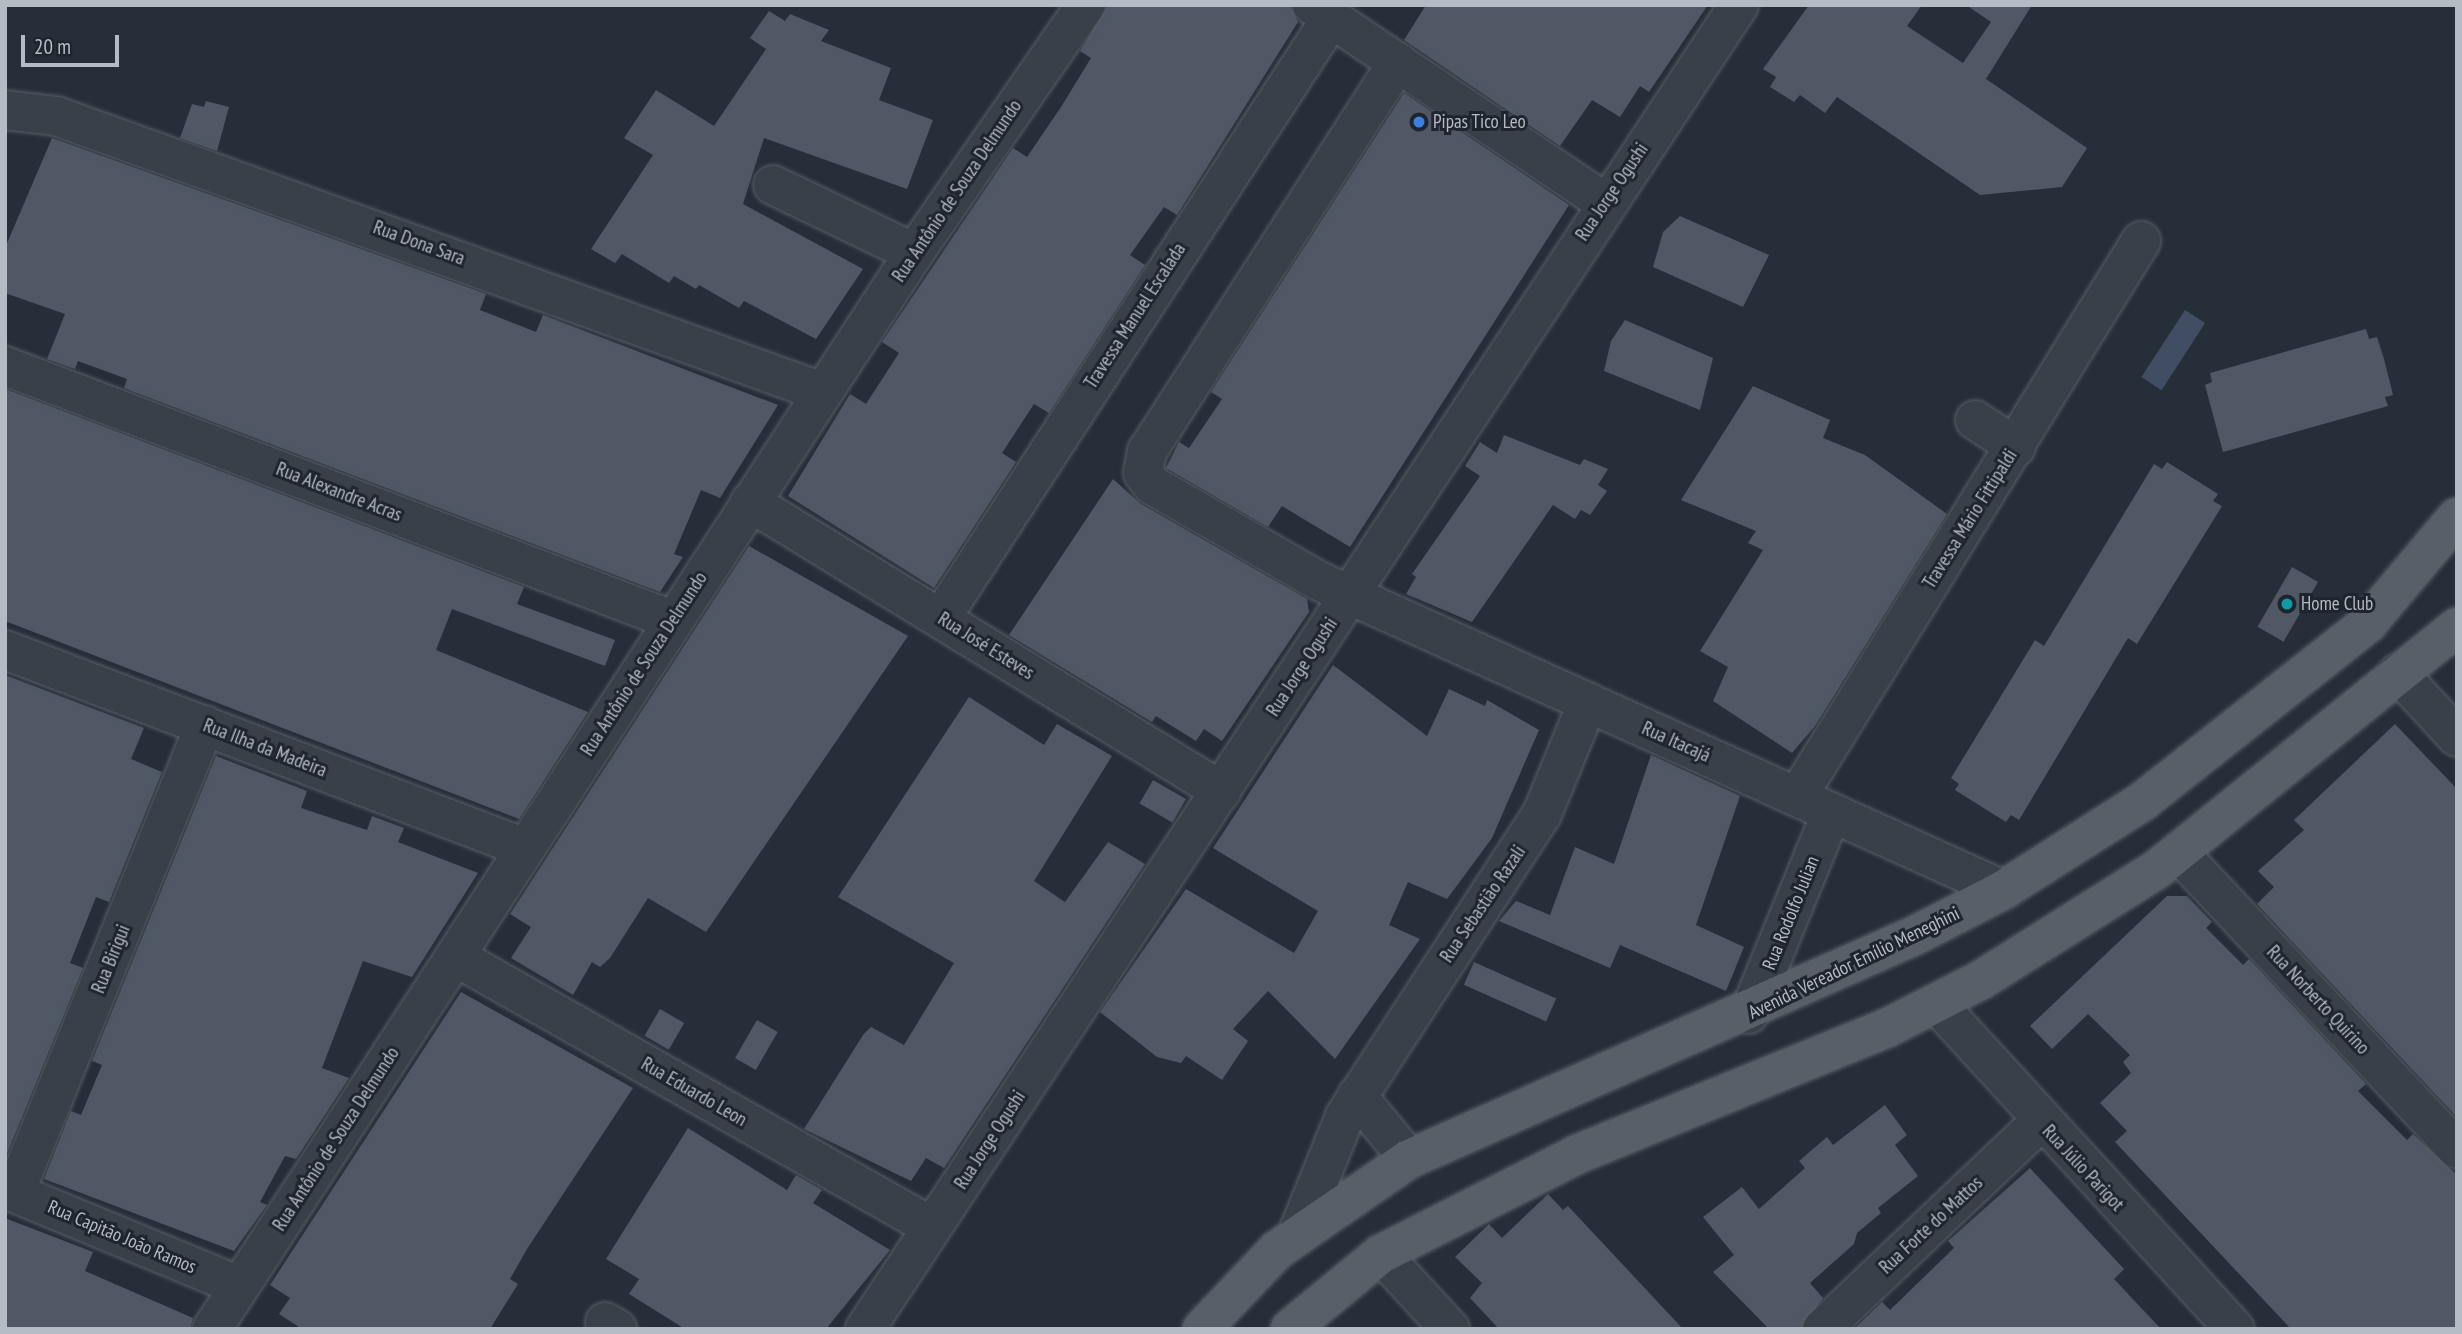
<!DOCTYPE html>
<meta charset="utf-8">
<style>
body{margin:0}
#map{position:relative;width:2462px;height:1334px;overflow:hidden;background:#262e39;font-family:"PT Sans Narrow",sans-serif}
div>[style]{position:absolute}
.water>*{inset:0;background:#404d62;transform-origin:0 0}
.building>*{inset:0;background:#4f5864;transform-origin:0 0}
.roads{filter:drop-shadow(0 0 2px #575e67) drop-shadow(0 0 2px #575e67)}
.minor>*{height:38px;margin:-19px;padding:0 19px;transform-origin:19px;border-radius:19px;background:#39404a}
.major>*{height:38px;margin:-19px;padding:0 19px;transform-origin:19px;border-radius:19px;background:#585f69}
.dots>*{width:19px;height:19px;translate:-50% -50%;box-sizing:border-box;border:4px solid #1f252e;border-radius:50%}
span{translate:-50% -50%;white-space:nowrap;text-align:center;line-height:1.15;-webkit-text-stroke:6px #1f252e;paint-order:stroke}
.poi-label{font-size:19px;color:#b5bbc5}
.left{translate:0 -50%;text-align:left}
.street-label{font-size:19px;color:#b5bbc5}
.frame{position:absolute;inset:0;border:7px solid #b5bbc5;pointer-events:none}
.scale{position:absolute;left:21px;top:35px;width:98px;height:32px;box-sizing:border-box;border:4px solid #b5bbc5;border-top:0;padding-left:9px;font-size:21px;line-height:24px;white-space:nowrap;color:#b5bbc5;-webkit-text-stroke:5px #1f252e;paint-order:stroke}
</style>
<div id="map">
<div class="water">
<i style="left:2185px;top:310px;width:24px;height:80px;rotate:33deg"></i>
</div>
<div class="building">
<i style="clip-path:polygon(1108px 5px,1290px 5px,1298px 22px,1177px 215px,1164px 207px,1130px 255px,1145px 265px,1049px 413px,1034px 404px,1002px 453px,1016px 462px,934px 588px,788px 496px,850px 394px,866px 404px,899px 353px,882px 342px,1013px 148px,1027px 157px,1061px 107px,1091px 58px,1080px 51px)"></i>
<i style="clip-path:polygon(1426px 5px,1708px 5px,1649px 92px,1640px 86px,1620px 117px,1592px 100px,1560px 146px,1404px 40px)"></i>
<i style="clip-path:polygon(1809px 5px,1922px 5px,1907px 26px,1963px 63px,1991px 22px,1966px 5px,2032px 5px,1986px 79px,2087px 148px,2062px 187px,1980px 195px,1837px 97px,1825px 113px,1800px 95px,1794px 102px,1770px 87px,1776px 77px,1763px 69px)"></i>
<i style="clip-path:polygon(769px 11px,785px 21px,790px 14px,829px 30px,821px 41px,891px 68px,879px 100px,933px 120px,907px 189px,764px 138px,743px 204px,863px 269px,816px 339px,744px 301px,739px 308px,699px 285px,696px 289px,674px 276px,669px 283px,622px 254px,615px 263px,591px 249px,653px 155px,624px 138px,656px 90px,714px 126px,766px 49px,750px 38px)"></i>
<i style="clip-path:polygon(1404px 93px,1569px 205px,1350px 547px,1282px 506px,1268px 527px,1166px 468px,1179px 442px,1189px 448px,1222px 399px,1211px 392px)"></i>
<i style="clip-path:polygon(206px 101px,229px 107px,217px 151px,180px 138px,192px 104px,204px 107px)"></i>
<i style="clip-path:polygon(52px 138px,486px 294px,480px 310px,536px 332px,543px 315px,778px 405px,720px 498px,701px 490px,674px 554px,683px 557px,660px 592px,124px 388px,127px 379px,78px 361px,75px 369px,47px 359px,65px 314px,5px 293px,5px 248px)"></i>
<i style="clip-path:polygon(1680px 216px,1769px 255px,1743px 307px,1653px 267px,1663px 232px)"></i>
<i style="clip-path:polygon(1625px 320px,1713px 358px,1700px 410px,1604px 371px,1611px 341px)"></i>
<i style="clip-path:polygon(2366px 329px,2369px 339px,2377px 337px,2384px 359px,2393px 395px,2385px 397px,2388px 406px,2223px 452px,2205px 385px,2212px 382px,2210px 373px)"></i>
<i style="clip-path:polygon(1753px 386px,1830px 420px,1823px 438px,1865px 455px,1947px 514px,1815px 726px,1792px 753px,1713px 701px,1728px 667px,1700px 651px,1763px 550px,1748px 543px,1756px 531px,1681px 500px)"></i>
<i style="clip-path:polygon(5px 389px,524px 587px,517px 604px,615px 640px,605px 666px,452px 609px,436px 650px,588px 712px,519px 819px,5px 621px)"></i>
<i style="clip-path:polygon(1504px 435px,1580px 465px,1584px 459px,1608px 469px,1598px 485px,1607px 491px,1590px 515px,1581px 510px,1575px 519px,1553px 505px,1472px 622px,1406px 594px,1416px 577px,1412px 574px,1480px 476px,1465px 466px,1480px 442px,1497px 453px)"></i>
<i style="clip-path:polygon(2167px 462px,2218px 494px,2213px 501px,2222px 506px,2137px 644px,2128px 638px,2019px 820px,2011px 815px,2006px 822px,1955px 790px,1959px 784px,1951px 778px,2035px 640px,2044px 646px,2154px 464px,2162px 469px)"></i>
<i style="clip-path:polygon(1113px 479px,1141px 504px,1307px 599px,1309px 612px,1222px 741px,1204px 729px,1196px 741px,1156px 716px,1152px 722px,1009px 635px)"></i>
<i style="clip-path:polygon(749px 546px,908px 636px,706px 932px,648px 898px,610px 958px,600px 967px,592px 962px,573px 995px,511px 958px,531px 927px,510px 914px)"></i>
<i style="left:2292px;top:567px;width:30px;height:69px;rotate:30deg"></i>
<i style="clip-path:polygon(1333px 665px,1427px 736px,1449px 689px,1485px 706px,1487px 700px,1539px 730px,1492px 838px,1447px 899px,1408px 882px,1389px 925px,1420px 939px,1335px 1059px,1268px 991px,1233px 1029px,1248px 1041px,1222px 1080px,1186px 1056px,1181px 1063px,1157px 1057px,1100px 1012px,1186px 889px,1294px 953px,1318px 911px,1213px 848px)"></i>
<i style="clip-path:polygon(5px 675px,144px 728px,131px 759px,162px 772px,109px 902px,96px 897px,70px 963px,83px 968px,6px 1156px)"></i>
<i style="clip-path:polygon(969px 697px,1044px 745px,1057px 724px,1112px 756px,1034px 881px,1065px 902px,1108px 842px,1145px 864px,944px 1168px,926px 1158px,911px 1181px,804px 1129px,863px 1035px,871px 1027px,904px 1045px,954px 963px,838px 897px)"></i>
<i style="clip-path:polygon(2395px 724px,2457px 789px,2457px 1117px,2257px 904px,2274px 887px,2258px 871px,2304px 830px,2294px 820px)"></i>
<i style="clip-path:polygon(1651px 755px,1740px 796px,1696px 925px,1744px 947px,1726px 991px,1620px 945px,1610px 968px,1499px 921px,1516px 901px,1550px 915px,1575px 847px,1614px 864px)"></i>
<i style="clip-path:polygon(216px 756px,307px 791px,301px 808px,367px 830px,372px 816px,404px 828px,398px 842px,478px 873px,412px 977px,363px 961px,322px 1068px,349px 1078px,296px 1159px,285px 1156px,260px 1202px,267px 1205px,234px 1251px,44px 1179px,71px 1111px,81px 1115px,102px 1065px,92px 1061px)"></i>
<i style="left:1153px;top:780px;width:38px;height:27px;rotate:30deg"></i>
<i style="clip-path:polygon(2167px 896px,2187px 896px,2212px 922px,2206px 928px,2243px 965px,2249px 959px,2366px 1084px,2358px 1091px,2407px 1140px,2413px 1134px,2457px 1175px,2457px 1329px,2291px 1329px,2115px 1142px,2127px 1131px,2100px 1103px,2131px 1073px,2123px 1062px,2130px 1055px,2088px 1014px,2052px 1049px,2030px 1026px)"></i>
<i style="left:1474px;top:962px;width:90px;height:25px;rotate:24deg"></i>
<i style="clip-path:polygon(461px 992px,633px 1088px,527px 1249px,510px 1279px,518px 1284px,490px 1329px,302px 1329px,279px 1314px,290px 1298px,270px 1285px)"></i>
<i style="left:660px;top:1009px;width:28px;height:31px;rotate:30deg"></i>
<i style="left:757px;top:1020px;width:24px;height:44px;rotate:30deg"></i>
<i style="clip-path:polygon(1885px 1105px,1907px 1135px,1895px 1145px,1918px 1176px,1878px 1208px,1881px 1213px,1857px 1233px,1854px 1244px,1810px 1283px,1823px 1298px,1801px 1329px,1769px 1329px,1713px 1272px,1734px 1255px,1703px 1217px,1742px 1187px,1759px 1209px,1805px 1168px,1799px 1161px,1827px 1137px,1833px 1145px)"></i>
<i style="clip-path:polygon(688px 1128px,787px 1190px,796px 1175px,822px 1190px,813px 1203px,890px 1250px,826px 1329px,685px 1329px,629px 1294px,639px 1279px,606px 1259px)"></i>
<i style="clip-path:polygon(2030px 1168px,2124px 1269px,2114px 1279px,2161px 1329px,1854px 1329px,1882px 1302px,1890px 1310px,1954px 1248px,1948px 1241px)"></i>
<i style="clip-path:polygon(1548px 1194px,1563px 1210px,1568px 1206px,1683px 1329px,1499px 1329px,1470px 1298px,1482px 1283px,1455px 1257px,1489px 1224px,1502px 1238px)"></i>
<i style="clip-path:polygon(5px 1218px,93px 1252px,85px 1271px,193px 1318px,190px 1329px,5px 1329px)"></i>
</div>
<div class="roads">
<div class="minor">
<i style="left:1312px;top:5px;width:352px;rotate:34deg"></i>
<i style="left:1398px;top:62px;width:463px;rotate:122.8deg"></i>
<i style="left:1147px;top:451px;width:22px;rotate:100deg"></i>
<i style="left:1143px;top:473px;width:15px;rotate:53deg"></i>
<i style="left:1152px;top:485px;width:193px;rotate:29.9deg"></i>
<i style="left:1319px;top:581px;width:751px;rotate:24.31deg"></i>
<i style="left:5px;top:110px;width:51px;rotate:6.7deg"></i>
<i style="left:56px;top:116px;width:814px;rotate:19.81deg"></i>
<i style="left:773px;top:185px;width:157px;rotate:25.7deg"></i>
<i style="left:5px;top:366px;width:714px;rotate:20.85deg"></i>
<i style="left:1975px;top:420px;width:49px;rotate:33.4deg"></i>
<i style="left:750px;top:502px;width:553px;rotate:31.53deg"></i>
<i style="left:941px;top:618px;width:717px;rotate:-56.95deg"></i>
<i style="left:5px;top:650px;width:556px;rotate:20.85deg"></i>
<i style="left:2398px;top:673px;width:87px;rotate:47.3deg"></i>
<i style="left:1797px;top:797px;width:654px;rotate:-58.25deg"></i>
<i style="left:2178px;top:852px;width:407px;rotate:46.8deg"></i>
<i style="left:456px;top:957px;width:547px;rotate:29.56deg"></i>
<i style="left:1936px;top:1003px;width:442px;rotate:47.5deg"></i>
<i style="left:1749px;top:1014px;width:218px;rotate:-67.7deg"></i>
<i style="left:1357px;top:1096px;width:82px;rotate:50.5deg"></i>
<i style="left:5px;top:1189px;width:253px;rotate:22.5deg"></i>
<i style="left:15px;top:1192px;width:504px;rotate:-67.86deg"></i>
<i style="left:1297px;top:1235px;width:128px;rotate:-68deg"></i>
<i style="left:1345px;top:1116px;width:361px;rotate:-56.9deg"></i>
<i style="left:1542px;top:814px;width:121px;rotate:-67.7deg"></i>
<i style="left:1381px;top:1254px;width:102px;rotate:47.4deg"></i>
<i style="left:605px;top:1322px;width:14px;rotate:30deg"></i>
<i style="left:212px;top:1329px;width:1285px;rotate:-56.88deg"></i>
<i style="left:914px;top:253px;width:302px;rotate:-55.3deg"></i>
<i style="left:865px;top:1329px;width:1586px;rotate:-56.57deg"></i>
<i style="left:1822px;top:1329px;width:301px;rotate:-43.5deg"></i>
</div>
<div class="major">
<i style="left:1202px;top:1329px;width:109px;rotate:-46.5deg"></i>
<i style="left:1277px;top:1250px;width:160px;rotate:-34.6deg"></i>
<i style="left:1409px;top:1159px;width:554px;rotate:-23.84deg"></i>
<i style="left:1916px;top:935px;width:98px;rotate:-27.3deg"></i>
<i style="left:2003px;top:890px;width:166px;rotate:-32.4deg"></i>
<i style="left:2143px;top:801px;width:287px;rotate:-38.3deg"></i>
<i style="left:2368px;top:623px;width:138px;rotate:-50deg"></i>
<i style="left:1290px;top:1329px;width:118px;rotate:-39.5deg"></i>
<i style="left:1381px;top:1254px;width:221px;rotate:-26.9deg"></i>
<i style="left:1578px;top:1154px;width:334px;rotate:-22.2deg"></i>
<i style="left:1887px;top:1028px;width:106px;rotate:-27.1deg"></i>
<i style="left:1981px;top:980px;width:207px;rotate:-32.2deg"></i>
<i style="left:2156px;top:870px;width:387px;rotate:-38.9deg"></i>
</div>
</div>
<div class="dots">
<i style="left:1419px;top:122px;background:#3f7fe0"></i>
<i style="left:2287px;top:604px;background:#0f9aa8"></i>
</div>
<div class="poi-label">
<span class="left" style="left:1433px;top:122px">Pipas Tico Leo</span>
<span class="left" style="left:2301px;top:604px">Home Club</span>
</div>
<div class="street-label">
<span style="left:957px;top:191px;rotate:-56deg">Rua Antônio de Souza Delmundo</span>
<span style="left:1612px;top:192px;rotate:-56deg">Rua Jorge Ogushi</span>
<span style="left:419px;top:243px;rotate:20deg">Rua Dona Sara</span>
<span style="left:1135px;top:316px;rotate:-57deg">Travessa Manuel Escalada</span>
<span style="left:339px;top:492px;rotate:21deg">Rua Alexandre Acras</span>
<span style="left:1970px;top:519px;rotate:-58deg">Travessa Mário Fittipaldi</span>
<span style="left:986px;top:646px;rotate:32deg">Rua José Esteves</span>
<span style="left:644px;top:664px;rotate:-57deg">Rua Antônio de Souza Delmundo</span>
<span style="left:1302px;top:667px;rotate:-57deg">Rua Jorge Ogushi</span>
<span style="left:1676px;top:742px;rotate:24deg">Rua Itacajá</span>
<span style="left:265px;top:748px;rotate:21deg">Rua Ilha da Madeira</span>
<span style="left:1483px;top:904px;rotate:-56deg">Rua Sebastião Razali</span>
<span style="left:1791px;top:913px;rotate:-68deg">Rua Rodolfo Julian</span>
<span style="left:111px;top:959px;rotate:-68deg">Rua Birigui</span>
<span style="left:1854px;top:963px;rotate:-26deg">Avenida Vereador Emílio Meneghini</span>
<span style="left:2318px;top:1000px;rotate:47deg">Rua Norberto Quirino</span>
<span style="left:694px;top:1092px;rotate:30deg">Rua Eduardo Leon</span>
<span style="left:336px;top:1139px;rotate:-57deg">Rua Antônio de Souza Delmundo</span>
<span style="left:990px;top:1140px;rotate:-57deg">Rua Jorge Ogushi</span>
<span style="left:2083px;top:1168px;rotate:47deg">Rua Júlio Parigot</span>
<span style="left:1931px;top:1225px;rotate:-43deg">Rua Forte do Mattos</span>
<span style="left:122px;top:1237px;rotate:23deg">Rua Capitão João Ramos</span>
</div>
<div class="frame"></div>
<div class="scale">20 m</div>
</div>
